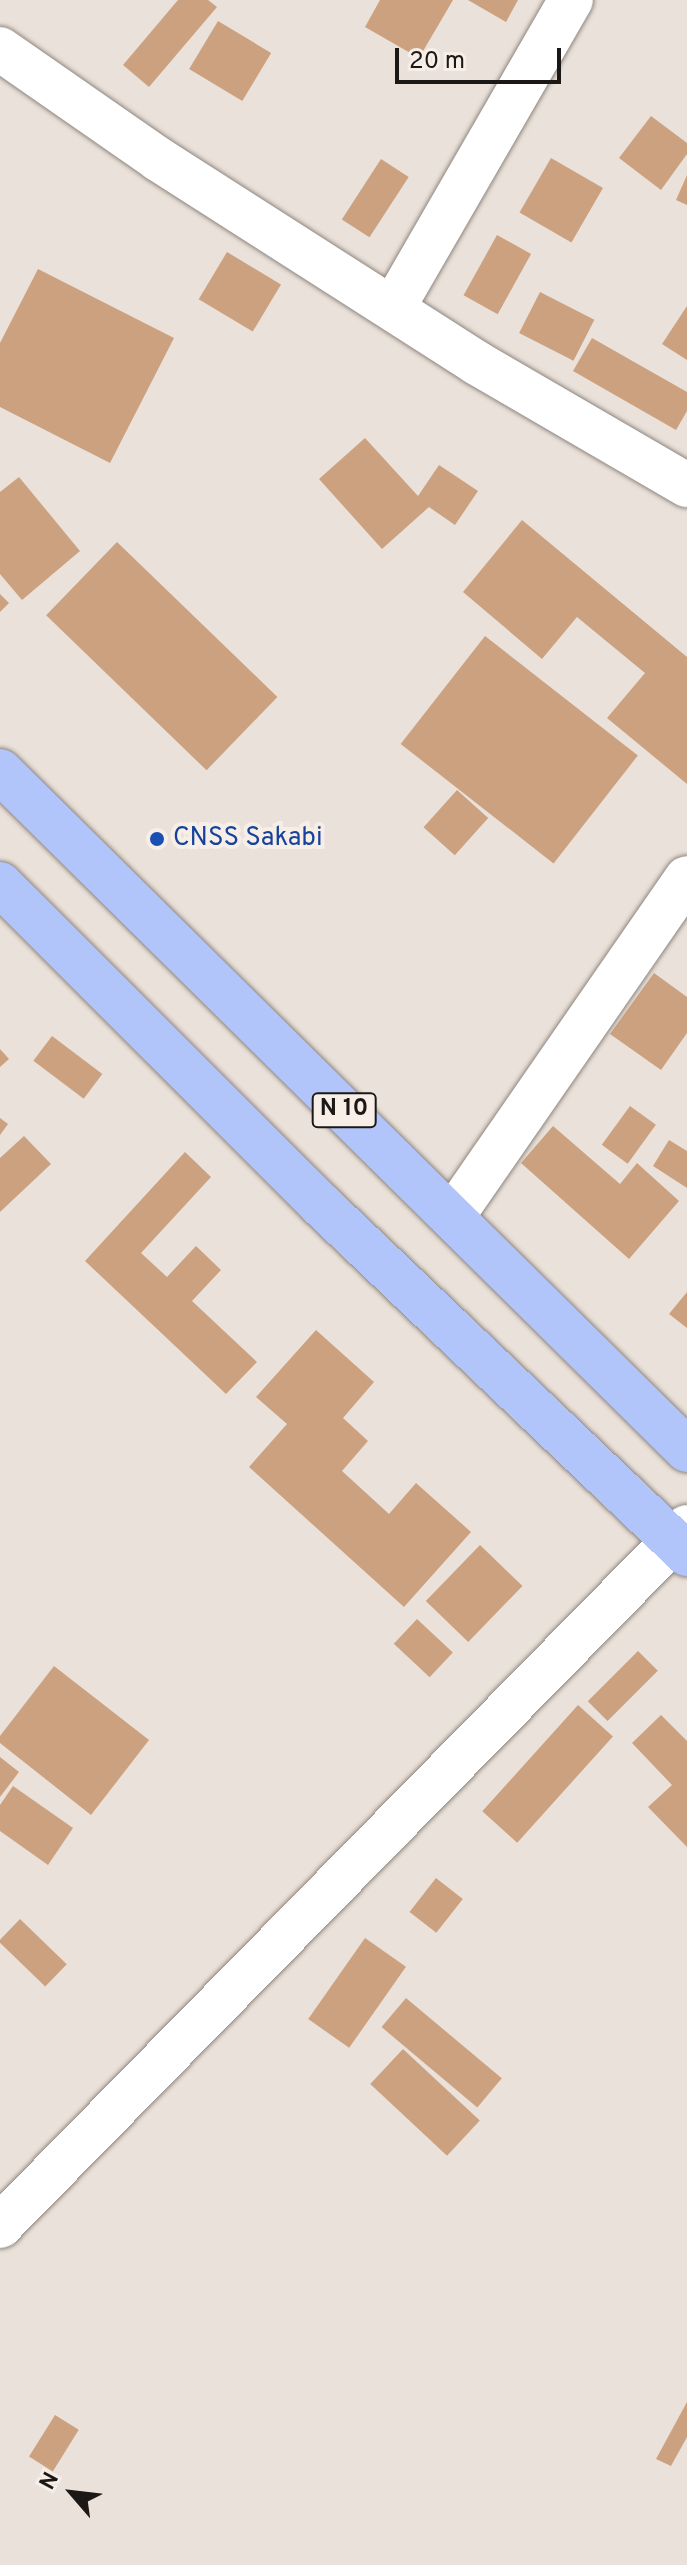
<!DOCTYPE html>
<style>
body{margin:0}
#map{position:relative;width:687px;height:2565px;overflow:hidden;background:#eae1da;font-family:Overpass,sans-serif}
div>[style]{position:absolute}
.building>*{inset:0;background:#cca17f;transform-origin:0 0}
.roads{filter:drop-shadow(0 0 2px #8e857f) drop-shadow(0 0 2px #8e857f)}
.minor>*{height:44px;margin:-22px;padding:0 22px;transform-origin:22px;border-radius:22px;background:#fff}
.primary>*{height:44px;margin:-22px;padding:0 22px;transform-origin:22px;border-radius:22px;background:#b2c5fb}
.dots>*{width:22px;height:22px;translate:-50% -50%;box-sizing:border-box;border:4px solid #f7eee7;border-radius:50%}
span{translate:-50% -50%;white-space:nowrap;text-align:center;line-height:1.15;-webkit-text-stroke:8px #f7eee7;paint-order:stroke}
.shield-label span{padding:2px 6px;background:#f7eee7;border:2px solid;border-radius:6px;-webkit-text-stroke-width:0}
.shield-label{font-size:24px;color:#1c1816;font-weight:700}
.transit-label{font-size:26px;color:#164399}
.left{translate:0 -50%;text-align:left}
.north{position:absolute;left:32px;top:2453px;width:80px;height:80px;-webkit-text-stroke:6px #f7eee7;paint-order:stroke;rotate:298deg;font-size:22px;font-weight:700;line-height:32px;text-align:center;color:#1c1816}
.north::after{content:'';display:block;margin:auto;width:28px;height:36px;background:#1c1816;clip-path:polygon(50% 0,100% 100%,50% 72%,0 100%)}
.scale{position:absolute;left:395px;top:48px;width:166px;height:36px;box-sizing:border-box;border:4px solid #1c1816;border-top:0;padding-left:10px;font-size:24px;line-height:28px;white-space:nowrap;color:#1c1816;-webkit-text-stroke:6px #f7eee7;paint-order:stroke}
</style>
<div id="map">
<div class="building">
<i style="clip-path:polygon(178px 0,208px 0,217px 7px,149px 87px,123px 65px)"></i>
<i style="clip-path:polygon(380px 0,453px 0,419px 58px,365px 27px)"></i>
<i style="clip-path:polygon(468px 0,518px 0,506px 22px)"></i>
<i style="left:218px;top:21px;width:62px;height:56px;rotate:31deg"></i>
<i style="clip-path:polygon(651px 116px,687px 143px,687px 154px,661px 190px,619px 158px)"></i>
<i style="left:551px;top:158px;width:60px;height:63px;rotate:30deg"></i>
<i style="left:381px;top:159px;width:33px;height:72px;rotate:33deg"></i>
<i style="clip-path:polygon(687px 175px,687px 205px,676px 200px)"></i>
<i style="left:497px;top:235px;width:39px;height:69px;rotate:29deg"></i>
<i style="left:227px;top:252px;width:63px;height:55px;rotate:31deg"></i>
<i style="clip-path:polygon(38px 269px,174px 338px,110px 463px,0 407px,0 343px)"></i>
<i style="left:540px;top:292px;width:61px;height:46px;rotate:27deg"></i>
<i style="clip-path:polygon(687px 306px,687px 360px,662px 344px)"></i>
<i style="clip-path:polygon(592px 338px,687px 392px,687px 411px,676px 430px,573px 371px)"></i>
<i style="clip-path:polygon(365px 438px,418px 496px,439px 465px,478px 491px,455px 525px,429px 507px,382px 549px,319px 479px)"></i>
<i style="clip-path:polygon(19px 477px,80px 551px,22px 600px,0 574px,0 492px)"></i>
<i style="clip-path:polygon(522px 520px,687px 657px,687px 784px,607px 718px,645px 673px,577px 617px,542px 659px,463px 592px)"></i>
<i style="left:117px;top:542px;width:223px;height:102px;rotate:44deg"></i>
<i style="clip-path:polygon(0 594px,9px 603px,0 612px)"></i>
<i style="left:485px;top:636px;width:194px;height:137px;rotate:38deg"></i>
<i style="left:457px;top:790px;width:42px;height:50px;rotate:42deg"></i>
<i style="clip-path:polygon(654px 973px,687px 997px,687px 1033px,661px 1070px,610px 1034px)"></i>
<i style="left:52px;top:1036px;width:63px;height:31px;rotate:37deg"></i>
<i style="clip-path:polygon(0 1049px,9px 1059px,0 1067px)"></i>
<i style="left:630px;top:1106px;width:32px;height:48px;rotate:36deg"></i>
<i style="clip-path:polygon(0 1118px,8px 1124px,0 1135px)"></i>
<i style="clip-path:polygon(553px 1126px,620px 1184px,637px 1163px,679px 1201px,629px 1259px,521px 1163px)"></i>
<i style="clip-path:polygon(24px 1136px,51px 1164px,0 1212px,0 1158px)"></i>
<i style="clip-path:polygon(669px 1140px,687px 1151px,687px 1188px,653px 1166px)"></i>
<i style="clip-path:polygon(185px 1152px,211px 1177px,141px 1253px,167px 1277px,196px 1246px,221px 1270px,192px 1301px,257px 1362px,226px 1394px,85px 1261px)"></i>
<i style="clip-path:polygon(687px 1292px,687px 1328px,669px 1314px)"></i>
<i style="clip-path:polygon(316px 1330px,374px 1382px,343px 1418px,368px 1441px,342px 1471px,389px 1514px,416px 1483px,471px 1532px,404px 1607px,249px 1467px,287px 1424px,256px 1397px)"></i>
<i style="left:480px;top:1545px;width:59px;height:78px;rotate:44deg"></i>
<i style="left:417px;top:1619px;width:49px;height:34px;rotate:43deg"></i>
<i style="left:638px;top:1651px;width:28px;height:71px;rotate:45deg"></i>
<i style="clip-path:polygon(54px 1666px,149px 1740px,91px 1815px,0 1743px,0 1736px)"></i>
<i style="left:578px;top:1705px;width:47px;height:143px;rotate:42deg"></i>
<i style="clip-path:polygon(661px 1715px,687px 1741px,687px 1847px,648px 1807px,672px 1785px,632px 1743px)"></i>
<i style="clip-path:polygon(0 1757px,19px 1772px,0 1797px)"></i>
<i style="clip-path:polygon(13px 1786px,73px 1828px,48px 1865px,0 1831px,0 1805px)"></i>
<i style="left:436px;top:1878px;width:34px;height:43px;rotate:38deg"></i>
<i style="left:20px;top:1919px;width:65px;height:31px;rotate:44deg"></i>
<i style="left:365px;top:1938px;width:50px;height:99px;rotate:35deg"></i>
<i style="left:406px;top:1998px;width:125px;height:38px;rotate:40deg"></i>
<i style="left:403px;top:2049px;width:105px;height:48px;rotate:43deg"></i>
<i style="clip-path:polygon(687px 2402px,687px 2437px,671px 2466px,656px 2459px)"></i>
<i style="left:55px;top:2415px;width:28px;height:49px;rotate:32deg"></i>
</div>
<div class="roads">
<div class="minor">
<i style="left:0;top:49px;width:193px;rotate:34.8deg"></i>
<i style="left:158px;top:159px;width:379px;rotate:32.6deg"></i>
<i style="left:477px;top:363px;width:243px;rotate:30.2deg"></i>
<i style="left:393px;top:308px;width:356px;rotate:-60deg"></i>
<i style="left:452px;top:1217px;width:412px;rotate:-55.3deg"></i>
<i style="left:0;top:2226px;width:980px;rotate:-45.5deg"></i>
</div>
<div class="primary">
<i style="left:0;top:771px;width:966px;rotate:44.66deg"></i>
<i style="left:0;top:884px;width:454px;rotate:45deg"></i>
<i style="left:321px;top:1205px;width:506px;rotate:43.64deg"></i>
</div>
</div>
<div class="dots">
<i style="left:157px;top:839px;background:#1a4fb4"></i>
</div>
<div class="shield-label">
<span style="left:344px;top:1110px">N 10</span>
</div>
<div class="transit-label">
<span class="left" style="left:173px;top:839px">CNSS Sakabi</span>
</div>
<div class="north">N</div>
<div class="scale">20 m</div>
</div>
